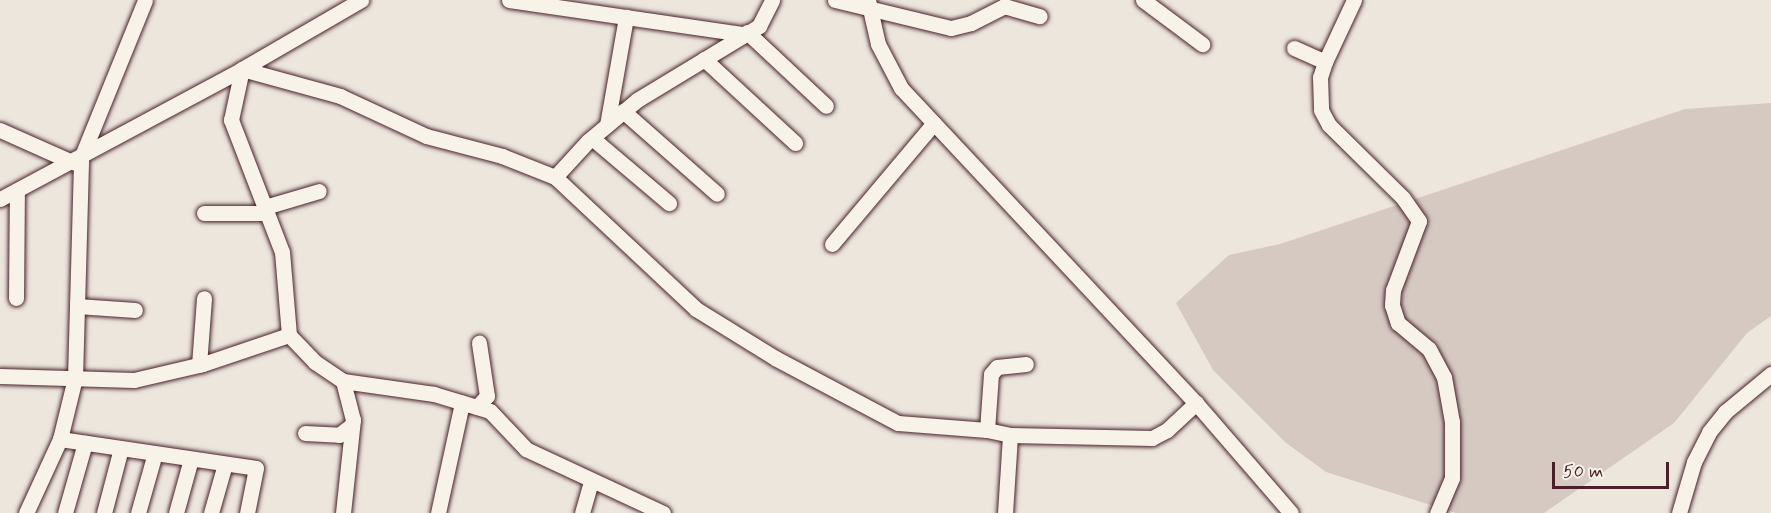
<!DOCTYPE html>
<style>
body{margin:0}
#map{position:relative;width:1771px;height:513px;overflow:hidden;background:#ece6dd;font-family:Mynerve,sans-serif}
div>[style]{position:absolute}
.green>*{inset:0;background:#d5c9c2}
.roads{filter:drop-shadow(0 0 2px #4a1f2b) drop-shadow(0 0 2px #4a1f2b)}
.minor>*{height:15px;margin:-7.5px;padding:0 7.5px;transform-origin:7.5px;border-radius:7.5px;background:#f7f3e8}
span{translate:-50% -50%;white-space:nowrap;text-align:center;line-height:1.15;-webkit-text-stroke:4.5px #f7f3e8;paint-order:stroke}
.scale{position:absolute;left:1552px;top:462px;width:117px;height:27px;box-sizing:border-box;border:3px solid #4a1f2b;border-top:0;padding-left:8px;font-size:18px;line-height:21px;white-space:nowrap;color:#4a1f2b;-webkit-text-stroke:4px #f7f3e8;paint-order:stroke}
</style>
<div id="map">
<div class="green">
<i style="clip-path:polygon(1771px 103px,1771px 316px,1747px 333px,1674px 423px,1544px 513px,1456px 513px,1326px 472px,1285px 442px,1213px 370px,1176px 303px,1229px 255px,1280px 244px,1685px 109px)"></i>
</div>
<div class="roads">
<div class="minor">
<i style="left:509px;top:0;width:235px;rotate:8.3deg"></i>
<i style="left:835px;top:0;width:119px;rotate:13.6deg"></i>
<i style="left:951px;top:28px;width:21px;rotate:-14deg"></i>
<i style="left:971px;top:23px;width:37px;rotate:-27deg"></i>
<i style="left:1004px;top:6px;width:37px;rotate:16deg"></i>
<i style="left:868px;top:0;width:45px;rotate:77.2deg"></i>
<i style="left:878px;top:44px;width:50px;rotate:62.4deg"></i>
<i style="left:901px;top:88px;width:432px;rotate:46.9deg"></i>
<i style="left:1196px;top:403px;width:145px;rotate:49.2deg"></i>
<i style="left:1143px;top:0;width:74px;rotate:36.7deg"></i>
<i style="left:1354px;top:0;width:68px;rotate:115.1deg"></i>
<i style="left:1325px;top:62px;width:16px;rotate:108deg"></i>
<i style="left:1320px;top:77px;width:33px;rotate:88deg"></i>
<i style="left:1321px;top:110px;width:17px;rotate:62deg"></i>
<i style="left:1329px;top:125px;width:104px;rotate:44.6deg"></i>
<i style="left:1403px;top:198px;width:28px;rotate:55deg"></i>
<i style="left:1419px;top:221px;width:74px;rotate:110.6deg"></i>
<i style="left:1393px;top:290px;width:15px;rotate:94deg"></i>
<i style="left:1392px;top:305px;width:19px;rotate:72deg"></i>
<i style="left:1398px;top:323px;width:40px;rotate:40deg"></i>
<i style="left:1429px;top:349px;width:32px;rotate:62deg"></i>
<i style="left:1444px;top:377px;width:46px;rotate:79.9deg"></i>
<i style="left:1452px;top:422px;width:56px;rotate:90deg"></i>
<i style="left:1452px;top:478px;width:38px;rotate:113deg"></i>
<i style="left:747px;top:32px;width:108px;rotate:43.1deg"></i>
<i style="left:1294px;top:48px;width:34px;rotate:24deg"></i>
<i style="left:704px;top:59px;width:124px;rotate:42.7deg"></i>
<i style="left:623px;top:111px;width:125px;rotate:41.4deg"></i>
<i style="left:607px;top:125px;width:110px;rotate:-80deg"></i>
<i style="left:0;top:130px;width:79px;rotate:24deg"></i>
<i style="left:592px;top:138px;width:101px;rotate:40.2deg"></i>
<i style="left:555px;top:177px;width:49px;rotate:-47.5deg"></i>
<i style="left:588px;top:141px;width:64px;rotate:-39.9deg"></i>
<i style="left:637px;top:100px;width:143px;rotate:-31.2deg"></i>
<i style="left:759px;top:26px;width:29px;rotate:-63deg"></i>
<i style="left:0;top:199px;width:275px;rotate:-28.2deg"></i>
<i style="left:242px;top:69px;width:138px;rotate:-30.1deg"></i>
<i style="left:265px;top:207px;width:56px;rotate:-16.5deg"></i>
<i style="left:204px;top:213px;width:63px"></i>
<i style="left:832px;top:244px;width:158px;rotate:-49.9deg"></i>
<i style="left:16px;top:298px;width:107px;rotate:-89.5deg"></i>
<i style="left:77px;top:306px;width:58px;rotate:3.9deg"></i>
<i style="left:199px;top:365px;width:67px;rotate:-85.7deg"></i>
<i style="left:0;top:376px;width:134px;rotate:1.7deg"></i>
<i style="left:134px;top:380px;width:71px;rotate:-13.1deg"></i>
<i style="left:203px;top:364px;width:91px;rotate:-18.6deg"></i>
<i style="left:477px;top:407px;width:15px;rotate:-48deg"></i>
<i style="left:487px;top:396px;width:54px;rotate:-98.6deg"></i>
<i style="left:987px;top:430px;width:56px;rotate:-85.9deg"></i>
<i style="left:991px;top:374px;width:9px;rotate:-49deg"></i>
<i style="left:997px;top:367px;width:29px;rotate:-6deg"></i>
<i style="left:305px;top:433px;width:34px;rotate:3deg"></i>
<i style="left:339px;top:435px;width:16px;rotate:-38deg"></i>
<i style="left:60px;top:439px;width:198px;rotate:8.4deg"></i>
<i style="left:256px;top:468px;width:46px;rotate:101.3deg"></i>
<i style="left:26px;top:513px;width:81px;rotate:-65.3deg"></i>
<i style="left:60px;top:439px;width:63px;rotate:-76.2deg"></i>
<i style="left:75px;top:378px;width:220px;rotate:-88.4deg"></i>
<i style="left:81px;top:158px;width:170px;rotate:-67.9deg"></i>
<i style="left:65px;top:513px;width:73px;rotate:-74.1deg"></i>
<i style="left:104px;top:513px;width:67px;rotate:-75.3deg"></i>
<i style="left:138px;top:513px;width:62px;rotate:-74.2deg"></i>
<i style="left:176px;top:513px;width:56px;rotate:-74.5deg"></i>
<i style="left:211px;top:513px;width:51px;rotate:-74.1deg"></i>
<i style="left:343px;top:513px;width:94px;rotate:-83.9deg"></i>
<i style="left:353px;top:420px;width:40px;rotate:-104.4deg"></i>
<i style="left:438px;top:513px;width:113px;rotate:-77.7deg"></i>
<i style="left:582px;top:513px;width:33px;rotate:-74deg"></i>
<i style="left:663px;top:513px;width:151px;rotate:-155deg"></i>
<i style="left:526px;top:449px;width:52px;rotate:-133.5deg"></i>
<i style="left:490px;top:411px;width:59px;rotate:-163.1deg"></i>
<i style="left:434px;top:394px;width:92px;rotate:-171.9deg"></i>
<i style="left:343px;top:381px;width:34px;rotate:-146deg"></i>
<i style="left:315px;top:362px;width:37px;rotate:-134deg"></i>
<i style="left:289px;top:335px;width:83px;rotate:-94.8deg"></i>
<i style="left:282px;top:252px;width:142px;rotate:-111.1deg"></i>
<i style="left:231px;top:120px;width:52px;rotate:-77.8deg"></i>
<i style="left:242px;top:69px;width:102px;rotate:15.4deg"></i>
<i style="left:340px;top:96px;width:95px;rotate:24.9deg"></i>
<i style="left:426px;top:136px;width:79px;rotate:14.7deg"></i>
<i style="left:502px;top:156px;width:57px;rotate:21.6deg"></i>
<i style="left:555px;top:177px;width:193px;rotate:43.1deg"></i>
<i style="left:696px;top:309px;width:93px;rotate:31.8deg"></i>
<i style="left:775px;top:358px;width:139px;rotate:27.9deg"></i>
<i style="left:898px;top:423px;width:89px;rotate:4.5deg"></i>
<i style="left:987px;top:430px;width:24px;rotate:12deg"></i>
<i style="left:1010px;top:435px;width:142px;rotate:1.2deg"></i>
<i style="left:1152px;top:438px;width:17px;rotate:-28deg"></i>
<i style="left:1167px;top:430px;width:40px;rotate:-43deg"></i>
<i style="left:1005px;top:513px;width:78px;rotate:-86.3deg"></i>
<i style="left:1679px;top:513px;width:53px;rotate:-73.6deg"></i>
<i style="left:1694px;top:462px;width:34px;rotate:-63deg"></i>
<i style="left:1709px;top:432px;width:26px;rotate:-51deg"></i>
<i style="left:1725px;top:412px;width:60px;rotate:-39.6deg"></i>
</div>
</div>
<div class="scale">50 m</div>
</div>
